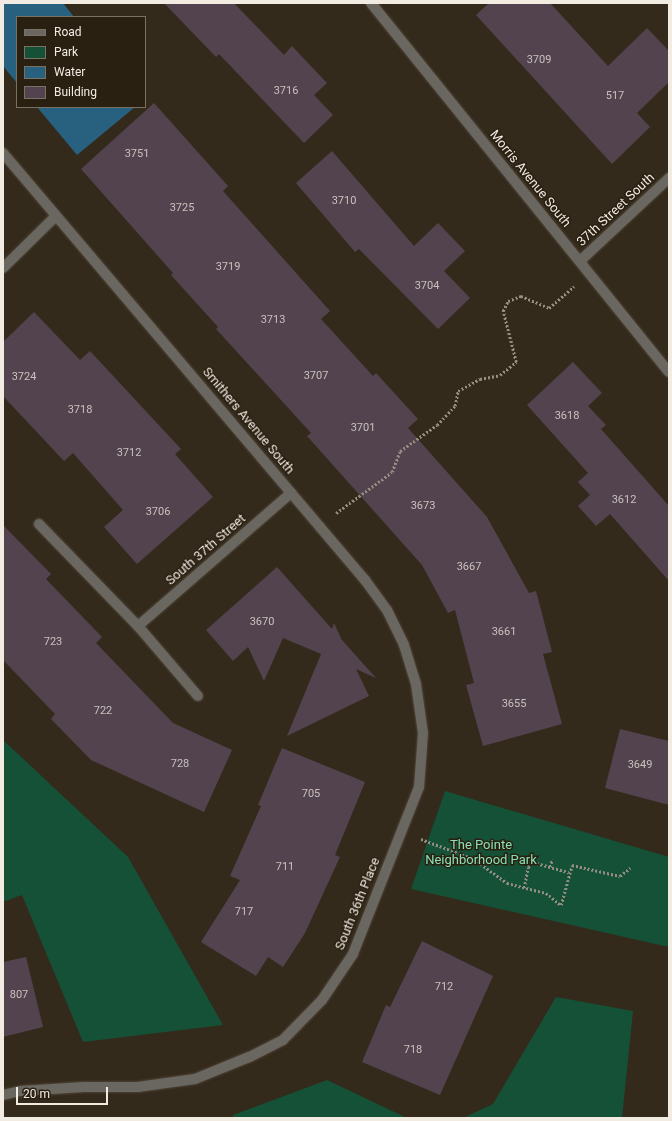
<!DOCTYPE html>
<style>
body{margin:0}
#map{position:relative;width:672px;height:1121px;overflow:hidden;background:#342a1c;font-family:Roboto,sans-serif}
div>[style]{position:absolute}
.green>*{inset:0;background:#145136}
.water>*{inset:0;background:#27617f}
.building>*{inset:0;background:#52434f}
.path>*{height:2.5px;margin-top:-1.25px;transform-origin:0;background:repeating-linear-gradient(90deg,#958d81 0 2px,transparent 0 4px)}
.roads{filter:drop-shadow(0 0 1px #4f4538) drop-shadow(0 0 1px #4f4538)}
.lane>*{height:10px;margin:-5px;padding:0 5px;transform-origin:5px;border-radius:5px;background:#6a6760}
.street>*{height:10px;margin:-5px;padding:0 5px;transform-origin:5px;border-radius:5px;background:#6a6760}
span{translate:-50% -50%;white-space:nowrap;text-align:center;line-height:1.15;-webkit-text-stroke:3px #2a2012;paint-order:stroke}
.number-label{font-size:11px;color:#cac1bd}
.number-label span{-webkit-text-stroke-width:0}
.street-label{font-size:13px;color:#f2ebe2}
.park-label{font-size:13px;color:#89e0b3}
.frame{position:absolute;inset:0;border:4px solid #f2ebe2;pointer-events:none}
.legend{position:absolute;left:16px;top:16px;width:130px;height:92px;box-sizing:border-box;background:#2a2012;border:1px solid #7a7165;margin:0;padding:5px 7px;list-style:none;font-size:12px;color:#f2ebe2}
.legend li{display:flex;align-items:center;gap:8px;height:20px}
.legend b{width:20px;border:1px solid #7a7165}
.scale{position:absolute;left:16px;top:1087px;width:92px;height:18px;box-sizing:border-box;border:2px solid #f2ebe2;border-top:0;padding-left:5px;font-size:12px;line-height:14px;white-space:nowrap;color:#f2ebe2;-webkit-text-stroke:3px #2a2012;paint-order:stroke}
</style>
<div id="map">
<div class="green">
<i style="clip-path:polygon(3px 740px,128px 857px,223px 1025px,83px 1042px,22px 895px,3px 902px)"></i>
<i style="clip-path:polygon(445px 791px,669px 857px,669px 947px,411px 889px)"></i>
<i style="clip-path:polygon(556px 997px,633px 1011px,622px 1118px,463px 1118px,493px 1104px)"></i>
<i style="clip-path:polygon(327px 1080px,407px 1118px,233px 1118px,233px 1115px)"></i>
</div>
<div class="water">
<i style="clip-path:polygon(3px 3px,63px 3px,74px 17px,17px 17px,17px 83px,3px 66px)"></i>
<i style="clip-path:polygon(37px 107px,135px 107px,77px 155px)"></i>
</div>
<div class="building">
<i style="clip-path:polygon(164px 3px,234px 3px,284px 55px,292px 46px,327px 83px,314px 95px,333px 115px,304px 143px,219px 54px,216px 57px)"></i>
<i style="clip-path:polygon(489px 3px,550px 3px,608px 66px,647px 28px,669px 51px,669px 82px,637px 113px,650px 127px,612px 164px,476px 15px)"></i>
<i style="clip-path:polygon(154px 103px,228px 186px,223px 191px,330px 311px,321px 319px,373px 376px,376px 373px,418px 419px,408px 428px,487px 517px,529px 593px,536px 591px,552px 652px,543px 654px,562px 724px,483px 746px,466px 685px,474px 683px,455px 610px,448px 613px,422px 565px,307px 436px,311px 433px,216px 329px,218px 327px,171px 275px,173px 273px,81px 169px)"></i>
<i style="clip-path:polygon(332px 151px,414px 246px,438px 223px,465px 251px,444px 271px,470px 298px,438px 329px,359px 249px,355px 252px,296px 183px)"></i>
<i style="clip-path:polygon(34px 312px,80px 360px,90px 351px,181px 449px,175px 454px,213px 497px,137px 564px,104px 527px,123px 510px,73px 453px,64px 461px,3px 396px,3px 342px)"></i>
<i style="clip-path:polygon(573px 362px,602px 393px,588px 406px,606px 425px,601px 429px,669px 506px,669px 581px,610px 514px,596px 526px,578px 506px,590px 495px,578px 482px,588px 473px,527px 405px)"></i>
<i style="clip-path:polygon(3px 525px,51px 574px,46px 579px,102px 637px,96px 643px,173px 723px,232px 750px,204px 812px,91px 760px,51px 719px,55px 714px,3px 660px)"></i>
<i style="clip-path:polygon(277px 567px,332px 629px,334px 623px,342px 640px,376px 678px,356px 669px,369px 696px,287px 736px,321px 654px,283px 638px,264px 681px,248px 647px,233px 661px,206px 630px)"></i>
<i style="clip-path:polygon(620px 729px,669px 741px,669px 805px,605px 788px)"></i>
<i style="clip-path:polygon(282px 748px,365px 782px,335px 855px,340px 857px,305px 933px,283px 967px,268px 957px,256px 976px,201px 942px,240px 880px,230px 876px,261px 806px,258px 805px)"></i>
<i style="clip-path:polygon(422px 941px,493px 976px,440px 1095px,362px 1062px,386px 1005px,390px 1007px)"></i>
<i style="clip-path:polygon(26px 957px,43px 1027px,3px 1037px,3px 962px)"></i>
</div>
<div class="path">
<i style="left:336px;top:513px;width:69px;rotate:-36.2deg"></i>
<i style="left:392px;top:472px;width:22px;rotate:-69deg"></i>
<i style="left:400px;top:451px;width:45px;rotate:-35.1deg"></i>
<i style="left:437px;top:425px;width:26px;rotate:-47deg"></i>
<i style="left:455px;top:406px;width:15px;rotate:-79deg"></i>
<i style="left:458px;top:391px;width:25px;rotate:-29deg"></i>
<i style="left:480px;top:379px;width:20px;rotate:-11deg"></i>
<i style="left:500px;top:375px;width:21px;rotate:-39deg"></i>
<i style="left:516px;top:362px;width:53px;rotate:-104.3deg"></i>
<i style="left:503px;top:311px;width:11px;rotate:-63deg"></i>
<i style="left:508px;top:301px;width:14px;rotate:-21deg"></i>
<i style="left:521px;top:296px;width:30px;rotate:23deg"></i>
<i style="left:549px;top:308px;width:33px;rotate:-41deg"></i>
<i style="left:421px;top:839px;width:57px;rotate:20.7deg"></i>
<i style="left:474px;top:859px;width:41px;rotate:36deg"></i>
<i style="left:507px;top:883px;width:40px;rotate:14.4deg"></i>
<i style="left:546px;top:893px;width:19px;rotate:39deg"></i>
<i style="left:561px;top:905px;width:41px;rotate:-74.6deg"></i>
<i style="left:572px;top:865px;width:49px;rotate:12.9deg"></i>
<i style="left:620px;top:876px;width:13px;rotate:-39deg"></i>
<i style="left:550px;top:867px;width:8px;rotate:-76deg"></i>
<i style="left:524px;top:888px;width:21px;rotate:-79deg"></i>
<i style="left:528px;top:867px;width:7px;rotate:-45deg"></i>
<i style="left:533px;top:862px;width:37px;rotate:16deg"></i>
</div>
<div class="roads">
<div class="lane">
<i style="left:39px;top:524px;width:142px;rotate:45.9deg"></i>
<i style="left:138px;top:626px;width:92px;rotate:49.4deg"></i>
</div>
<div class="street">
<i style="left:371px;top:3px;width:474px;rotate:51.1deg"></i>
<i style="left:3px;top:153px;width:560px;rotate:49.71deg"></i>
<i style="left:365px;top:580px;width:37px;rotate:54deg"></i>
<i style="left:387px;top:610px;width:39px;rotate:64deg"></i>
<i style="left:404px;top:645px;width:41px;rotate:72.9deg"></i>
<i style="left:416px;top:684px;width:49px;rotate:81.9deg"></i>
<i style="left:423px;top:733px;width:54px;rotate:94.2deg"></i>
<i style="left:419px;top:787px;width:180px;rotate:111.6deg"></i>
<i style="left:353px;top:954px;width:55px;rotate:124deg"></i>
<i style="left:322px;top:1000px;width:56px;rotate:134.3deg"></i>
<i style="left:283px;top:1040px;width:38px;rotate:153deg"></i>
<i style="left:249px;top:1057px;width:58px;rotate:157.8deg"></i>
<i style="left:195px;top:1079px;width:58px;rotate:172deg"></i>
<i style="left:138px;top:1087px;width:54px;rotate:180deg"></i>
<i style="left:84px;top:1087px;width:64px;rotate:176.4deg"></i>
<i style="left:20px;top:1091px;width:17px;rotate:167deg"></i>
<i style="left:580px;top:261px;width:122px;rotate:-43deg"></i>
<i style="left:3px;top:268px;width:74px;rotate:-44.5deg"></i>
<i style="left:138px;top:626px;width:203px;rotate:-41deg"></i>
</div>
</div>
<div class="number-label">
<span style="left:539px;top:60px">3709</span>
<span style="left:286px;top:91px">3716</span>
<span style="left:615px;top:96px">517</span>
<span style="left:137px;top:154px">3751</span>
<span style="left:344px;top:201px">3710</span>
<span style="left:182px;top:208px">3725</span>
<span style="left:228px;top:267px">3719</span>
<span style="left:427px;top:286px">3704</span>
<span style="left:273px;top:320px">3713</span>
<span style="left:316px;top:376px">3707</span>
<span style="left:24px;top:377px">3724</span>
<span style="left:80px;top:410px">3718</span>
<span style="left:567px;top:416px">3618</span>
<span style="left:363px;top:428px">3701</span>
<span style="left:129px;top:453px">3712</span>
<span style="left:624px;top:500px">3612</span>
<span style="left:423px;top:506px">3673</span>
<span style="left:158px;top:512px">3706</span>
<span style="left:469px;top:567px">3667</span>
<span style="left:262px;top:622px">3670</span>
<span style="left:504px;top:632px">3661</span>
<span style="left:53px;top:642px">723</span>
<span style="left:514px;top:704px">3655</span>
<span style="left:103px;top:711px">722</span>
<span style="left:180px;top:764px">728</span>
<span style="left:640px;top:765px">3649</span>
<span style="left:311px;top:794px">705</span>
<span style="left:285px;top:867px">711</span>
<span style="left:244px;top:912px">717</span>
<span style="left:444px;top:987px">712</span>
<span style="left:19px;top:995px">807</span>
<span style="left:413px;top:1050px">718</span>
</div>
<div class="street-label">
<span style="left:530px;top:179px;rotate:51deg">Morris Avenue South</span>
<span style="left:616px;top:210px;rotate:-43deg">37th Street South</span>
<span style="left:248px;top:421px;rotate:50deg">Smithers Avenue South</span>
<span style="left:206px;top:550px;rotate:-41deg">South 37th Street</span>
<span style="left:358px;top:904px;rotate:-68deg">South 36th Place</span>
</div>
<div class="park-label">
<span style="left:481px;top:853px">The Pointe<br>Neighborhood Park</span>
</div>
<div class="frame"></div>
<ul class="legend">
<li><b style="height:5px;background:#6a6760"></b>Road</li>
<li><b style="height:11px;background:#145136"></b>Park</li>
<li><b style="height:11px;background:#27617f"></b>Water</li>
<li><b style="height:11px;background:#52434f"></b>Building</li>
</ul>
<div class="scale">20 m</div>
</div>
